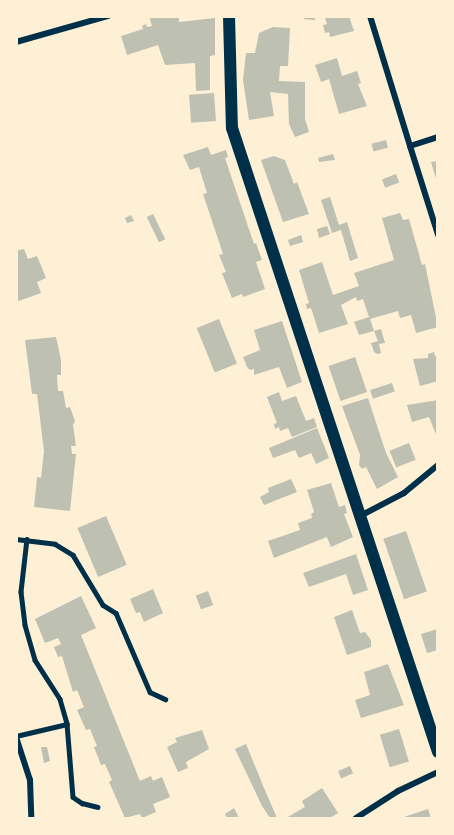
<!DOCTYPE html>
<style>
body{margin:0}
#map{position:relative;width:454px;height:835px;overflow:hidden;background:#fdf0d5;font-family:Signika,sans-serif}
div>[style]{position:absolute}
.building>*{inset:0;background:#bec0b2;transform-origin:0 0}
.service>*{height:4.5px;margin:-2.25px;padding:0 2.25px;transform-origin:2.25px;border-radius:2.25px;background:#003049}
.minor>*{height:6px;margin:-3px;padding:0 3px;transform-origin:3px;border-radius:3px;background:#003049}
.secondary>*{height:12px;margin:-6px;padding:0 6px;transform-origin:6px;border-radius:6px;background:#003049}
span{translate:-50% -50%;white-space:nowrap;text-align:center;line-height:1.15;-webkit-text-stroke:4.5px #fdf0d5;paint-order:stroke}
.frame{position:absolute;inset:0;border:18px solid #fdf0d5;pointer-events:none}
</style>
<div id="map">
<div class="building">
<i style="clip-path:polygon(149px 16px,179px 16px,179px 22px,215px 18px,215px 55px,210px 56px,210px 90px,196px 91px,195px 63px,165px 65px,158px 45px,127px 55px,121px 36px,143px 29px,142px 26px,146px 24px,147px 27px,152px 26px)"></i>
<i style="clip-path:polygon(304px 16px,315px 16px,315px 20px,304px 19px)"></i>
<i style="clip-path:polygon(330px 16px,349px 16px,354px 31px,330px 37px,329px 32px,325px 33px,323px 25px,327px 24px,325px 18px)"></i>
<i style="clip-path:polygon(273px 27px,290px 28px,288px 66px,280px 66px,279px 81px,305px 82px,305px 119px,309px 132px,295px 137px,289px 124px,288px 94px,270px 92px,274px 116px,249px 120px,243px 80px,246px 53px,255px 53px,259px 33px)"></i>
<i style="clip-path:polygon(337px 58px,342px 76px,357px 71px,361px 83px,358px 84px,367px 106px,339px 114px,329px 79px,321px 82px,315px 65px)"></i>
<i style="left:214px;top:93px;width:28px;height:25px;rotate:86deg"></i>
<i style="left:386px;top:140px;width:8px;height:15px;rotate:76deg"></i>
<i style="clip-path:polygon(208px 147px,211px 155px,226px 150px,228px 157px,225px 158px,254px 244px,256px 243px,262px 260px,256px 262px,265px 289px,243px 297px,242px 294px,232px 298px,222px 273px,226px 272px,219px 255px,223px 254px,203px 194px,207px 193px,199px 167px,190px 170px,183px 155px)"></i>
<i style="clip-path:polygon(333px 154px,335px 160px,319px 162px,318px 158px)"></i>
<i style="clip-path:polygon(274px 156px,285px 160px,294px 184px,297px 182px,309px 214px,283px 222px,261px 160px)"></i>
<i style="clip-path:polygon(438px 161px,438px 182px,437px 182px,431px 162px)"></i>
<i style="left:396px;top:174px;width:9px;height:15px;rotate:69deg"></i>
<i style="clip-path:polygon(330px 197px,339px 225px,347px 222px,358px 258px,350px 261px,341px 230px,332px 233px,321px 200px)"></i>
<i style="clip-path:polygon(400px 213px,403px 220px,409px 219px,422px 265px,425px 264px,438px 327px,416px 333px,411px 315px,400px 318px,398px 311px,370px 319px,374px 331px,359px 335px,354px 322px,369px 317px,363px 299px,357px 301px,356px 297px,341px 305px,348px 324px,319px 333px,311px 308px,307px 309px,306px 304px,309px 303px,299px 270px,322px 262px,333px 295px,359px 286px,354px 273px,394px 260px,382px 218px)"></i>
<i style="left:153px;top:214px;width:28px;height:7px;rotate:64deg"></i>
<i style="clip-path:polygon(131px 215px,134px 221px,127px 223px,125px 218px)"></i>
<i style="clip-path:polygon(327px 226px,330px 234px,319px 238px,317px 229px)"></i>
<i style="clip-path:polygon(301px 235px,303px 242px,290px 246px,288px 240px)"></i>
<i style="clip-path:polygon(24px 249px,28px 259px,37px 256px,46px 278px,37px 282px,41px 293px,16px 302px,16px 251px)"></i>
<i style="left:219px;top:319px;width:48px;height:24px;rotate:68deg"></i>
<i style="clip-path:polygon(282px 321px,302px 382px,287px 388px,279px 367px,254px 375px,254px 369px,250px 370px,247px 367px,243px 357px,260px 350px,254px 330px)"></i>
<i style="clip-path:polygon(381px 329px,385px 343px,379px 344px,381px 353px,377px 354px,374px 352px,371px 343px,378px 341px,374px 331px)"></i>
<i style="clip-path:polygon(56px 337px,61px 360px,61px 375px,57px 375px,58px 391px,63px 391px,66px 408px,70px 407px,75px 421px,73px 425px,76px 446px,71px 446px,72px 454px,76px 454px,70px 511px,34px 507px,37px 477px,41px 478px,44px 451px,37px 394px,32px 394px,25px 340px)"></i>
<i style="clip-path:polygon(434px 352px,435px 356px,438px 355px,438px 381px,420px 386px,413px 359px,428px 358px,428px 354px)"></i>
<i style="left:355px;top:357px;width:37px;height:28px;rotate:71deg"></i>
<i style="left:392px;top:383px;width:9px;height:23px;rotate:72deg"></i>
<i style="clip-path:polygon(279px 392px,282px 401px,296px 396px,306px 421px,314px 418px,317px 427px,292px 437px,288px 428px,280px 431px,279px 427px,275px 429px,274px 424px,277px 423px,267px 397px)"></i>
<i style="clip-path:polygon(368px 398px,386px 453px,398px 477px,377px 489px,366px 467px,362px 469px,359px 465px,360px 455px,342px 406px)"></i>
<i style="clip-path:polygon(438px 400px,438px 437px,437px 437px,429px 417px,412px 422px,407px 405px)"></i>
<i style="clip-path:polygon(317px 428px,329px 458px,316px 464px,311px 453px,299px 458px,295px 450px,273px 458px,269px 448px)"></i>
<i style="left:409px;top:443px;width:18px;height:21px;rotate:68deg"></i>
<i style="clip-path:polygon(291px 479px,297px 492px,264px 505px,260px 497px,269px 492px,268px 488px)"></i>
<i style="clip-path:polygon(331px 483px,339px 507px,345px 505px,347px 513px,344px 514px,353px 537px,331px 547px,327px 537px,274px 558px,268px 541px,300px 530px,298px 523px,312px 518px,311px 514px,314px 512px,307px 490px)"></i>
<i style="left:106px;top:516px;width:53px;height:31px;rotate:67deg"></i>
<i style="left:406px;top:531px;width:64px;height:24px;rotate:71deg"></i>
<i style="clip-path:polygon(356px 554px,368px 590px,353px 595px,346px 574px,309px 587px,303px 573px)"></i>
<i style="clip-path:polygon(153px 589px,163px 613px,144px 622px,140px 612px,136px 613px,130px 599px)"></i>
<i style="left:208px;top:591px;width:15px;height:13px;rotate:70deg"></i>
<i style="clip-path:polygon(81px 596px,96px 628px,81px 635px,140px 781px,151px 776px,153px 781px,162px 777px,170px 797px,153px 804px,156px 812px,142px 818px,140px 814px,125px 818px,109px 782px,112px 780px,105px 764px,101px 765px,94px 747px,97px 746px,90px 729px,86px 730px,77px 710px,84px 707px,77px 690px,73px 692px,62px 656px,58px 657px,54px 647px,61px 644px,58px 638px,45px 643px,35px 619px)"></i>
<i style="clip-path:polygon(352px 610px,360px 633px,365px 632px,371px 640px,371px 647px,347px 655px,334px 617px)"></i>
<i style="clip-path:polygon(438px 629px,438px 650px,427px 653px,421px 634px)"></i>
<i style="clip-path:polygon(388px 664px,404px 705px,361px 718px,355px 700px,370px 695px,364px 672px)"></i>
<i style="left:399px;top:729px;width:34px;height:20px;rotate:73deg"></i>
<i style="clip-path:polygon(202px 730px,209px 749px,186px 762px,188px 768px,178px 772px,167px 747px,177px 742px,175px 738px)"></i>
<i style="clip-path:polygon(246px 744px,264px 788px,277px 818px,270px 818px,262px 806px,235px 749px)"></i>
<i style="clip-path:polygon(41px 747px,47px 747px,50px 761px,44px 763px)"></i>
<i style="left:350px;top:766px;width:8px;height:13px;rotate:67deg"></i>
<i style="clip-path:polygon(322px 788px,338px 813px,330px 818px,286px 818px,305px 807px,302px 801px)"></i>
<i style="clip-path:polygon(234px 808px,239px 818px,227px 818px,225px 814px)"></i>
<i style="clip-path:polygon(428px 809px,431px 818px,401px 818px)"></i>
</div>
<div class="service">
<i style="left:16px;top:539px;width:39px;rotate:7deg"></i>
<i style="left:55px;top:544px;width:21px;rotate:31deg"></i>
<i style="left:73px;top:555px;width:58px;rotate:59deg"></i>
<i style="left:103px;top:605px;width:15px;rotate:32deg"></i>
<i style="left:116px;top:613px;width:86px;rotate:66.7deg"></i>
<i style="left:150px;top:692px;width:17px;rotate:25deg"></i>
<i style="left:27px;top:539px;width:53px;rotate:96.5deg"></i>
<i style="left:21px;top:592px;width:33px;rotate:83deg"></i>
<i style="left:25px;top:625px;width:36px;rotate:74deg"></i>
<i style="left:35px;top:660px;width:46px;rotate:57.3deg"></i>
<i style="left:60px;top:699px;width:26px;rotate:74deg"></i>
<i style="left:67px;top:724px;width:73px;rotate:85.3deg"></i>
<i style="left:73px;top:797px;width:11px;rotate:34deg"></i>
<i style="left:82px;top:803px;width:16px;rotate:14deg"></i>
<i style="left:16px;top:736px;width:52px;rotate:-13.2deg"></i>
</div>
<div class="minor">
<i style="left:370px;top:16px;width:136px;rotate:72.9deg"></i>
<i style="left:410px;top:146px;width:29px;rotate:-18deg"></i>
<i style="left:16px;top:42px;width:96px;rotate:-15.8deg"></i>
<i style="left:410px;top:146px;width:93px;rotate:72.5deg"></i>
<i style="left:360px;top:516px;width:50px;rotate:-27.6deg"></i>
<i style="left:404px;top:493px;width:44px;rotate:-39.5deg"></i>
<i style="left:16px;top:737px;width:45px;rotate:72deg"></i>
<i style="left:30px;top:780px;width:38px;rotate:88deg"></i>
<i style="left:356px;top:818px;width:50px;rotate:-32.7deg"></i>
<i style="left:398px;top:791px;width:44px;rotate:-25.4deg"></i>
</div>
<div class="secondary">
<i style="left:229px;top:16px;width:112px;rotate:88.5deg"></i>
<i style="left:232px;top:128px;width:657px;rotate:71.73deg"></i>
</div>
<div class="frame"></div>
</div>
